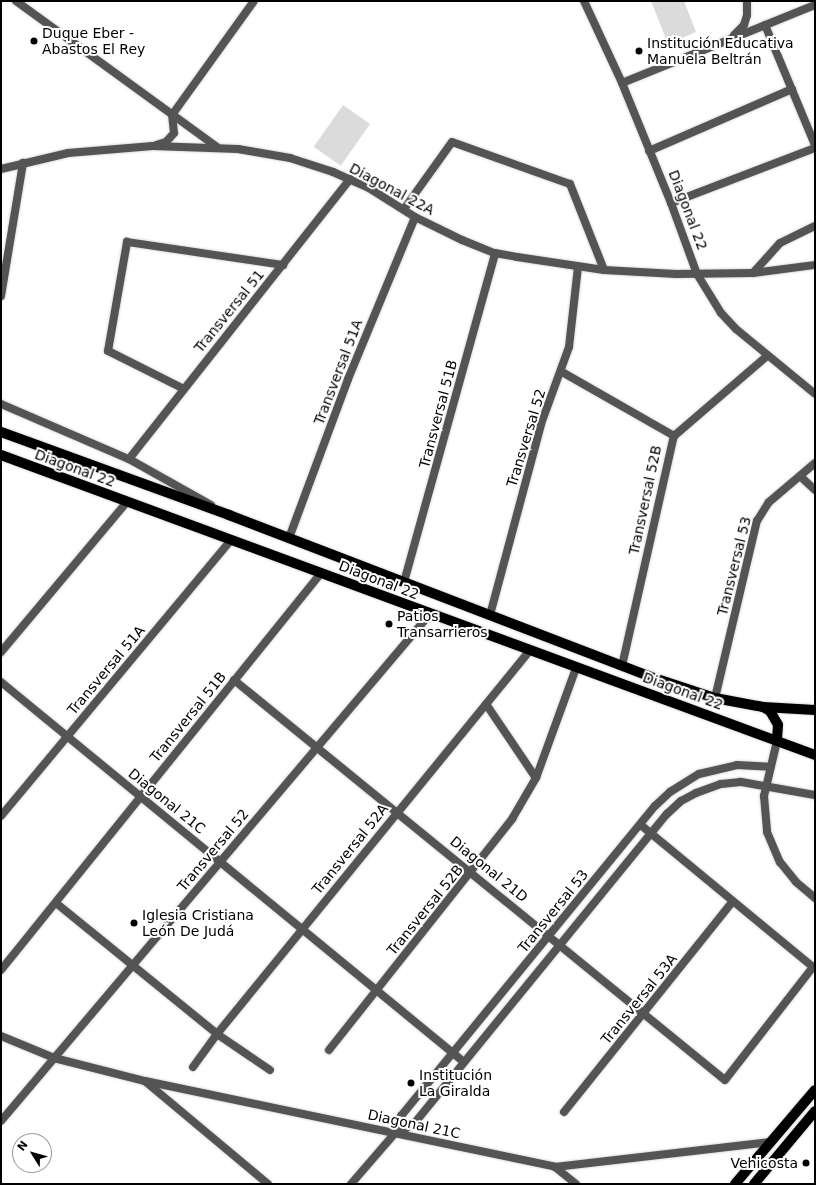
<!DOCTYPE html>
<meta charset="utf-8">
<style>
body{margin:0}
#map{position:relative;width:816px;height:1185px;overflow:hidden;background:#fff;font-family:"DejaVu Sans",sans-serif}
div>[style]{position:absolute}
.green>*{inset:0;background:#dbdbdb;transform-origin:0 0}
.roads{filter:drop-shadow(0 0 1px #dbdbdb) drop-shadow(0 0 1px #dbdbdb)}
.minor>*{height:8px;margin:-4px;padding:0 4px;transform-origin:4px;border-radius:4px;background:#545454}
.tertiary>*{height:8px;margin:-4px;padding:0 4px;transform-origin:4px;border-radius:4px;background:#545454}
.primary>*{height:10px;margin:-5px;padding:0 5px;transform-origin:5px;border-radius:5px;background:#000}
.dots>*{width:11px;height:11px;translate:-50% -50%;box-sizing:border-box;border:2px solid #fff;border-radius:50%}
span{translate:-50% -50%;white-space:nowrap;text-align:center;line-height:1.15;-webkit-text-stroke:4px #fff;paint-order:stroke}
.poi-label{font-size:14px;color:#000}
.left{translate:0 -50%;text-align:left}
.right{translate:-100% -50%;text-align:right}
.street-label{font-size:14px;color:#000}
.frame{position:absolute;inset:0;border:2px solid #000;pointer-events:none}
.north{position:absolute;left:12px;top:1133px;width:40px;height:40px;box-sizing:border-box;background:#fff;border:1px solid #999;border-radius:50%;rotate:307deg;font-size:11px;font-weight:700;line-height:16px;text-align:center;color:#000}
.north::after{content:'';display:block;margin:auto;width:14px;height:18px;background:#000;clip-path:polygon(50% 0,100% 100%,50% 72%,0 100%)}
</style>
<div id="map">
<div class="green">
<i style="clip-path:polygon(651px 1px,684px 1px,696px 32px,668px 44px)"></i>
<i style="left:343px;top:105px;width:33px;height:51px;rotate:35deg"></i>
</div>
<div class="roads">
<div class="minor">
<i style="left:16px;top:1px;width:248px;rotate:36deg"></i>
<i style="left:584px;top:1px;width:90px;rotate:65.1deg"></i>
<i style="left:622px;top:83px;width:130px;rotate:67.8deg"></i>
<i style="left:671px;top:203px;width:76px;rotate:69.9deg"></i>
<i style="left:697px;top:274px;width:46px;rotate:58.4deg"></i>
<i style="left:721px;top:313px;width:22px;rotate:47deg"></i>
<i style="left:736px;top:329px;width:102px;rotate:39.4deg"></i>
<i style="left:765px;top:25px;width:130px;rotate:67.4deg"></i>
<i style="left:734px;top:35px;width:14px;rotate:-45deg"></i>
<i style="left:744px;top:25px;width:10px;rotate:-73deg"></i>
<i style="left:747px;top:15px;width:14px;rotate:-90deg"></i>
<i style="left:622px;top:83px;width:208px;rotate:-22deg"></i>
<i style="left:172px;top:115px;width:140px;rotate:-54.3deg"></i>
<i style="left:156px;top:145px;width:10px;rotate:-17deg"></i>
<i style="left:166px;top:142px;width:12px;rotate:-48deg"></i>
<i style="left:174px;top:133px;width:18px;rotate:-96deg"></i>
<i style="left:649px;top:151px;width:156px;rotate:-23.4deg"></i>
<i style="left:671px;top:203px;width:154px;rotate:-20.9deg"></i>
<i style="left:404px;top:209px;width:82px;rotate:-54.4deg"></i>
<i style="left:452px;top:142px;width:125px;rotate:19.6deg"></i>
<i style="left:570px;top:184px;width:92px;rotate:68.4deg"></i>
<i style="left:753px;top:273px;width:40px;rotate:-48deg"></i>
<i style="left:780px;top:243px;width:39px;rotate:-26deg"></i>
<i style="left:1px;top:296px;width:135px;rotate:-80.6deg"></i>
<i style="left:562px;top:372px;width:129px;rotate:29.7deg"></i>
<i style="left:184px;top:389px;width:85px;rotate:-153.4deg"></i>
<i style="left:108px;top:351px;width:111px;rotate:-80.1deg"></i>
<i style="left:127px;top:242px;width:158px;rotate:8.4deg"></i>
<i style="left:1px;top:404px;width:139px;rotate:23.3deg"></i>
<i style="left:129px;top:459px;width:94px;rotate:29.3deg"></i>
<i style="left:129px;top:459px;width:357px;rotate:-51.7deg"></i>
<i style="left:800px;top:476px;width:21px;rotate:43deg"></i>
<i style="left:289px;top:538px;width:170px;rotate:-69.6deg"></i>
<i style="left:348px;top:379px;width:175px;rotate:-67.5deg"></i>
<i style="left:404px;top:582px;width:341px;rotate:-74.5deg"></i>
<i style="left:490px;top:615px;width:198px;rotate:-75deg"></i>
<i style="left:541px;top:424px;width:82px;rotate:-70deg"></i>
<i style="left:569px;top:347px;width:81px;rotate:-83.6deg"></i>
<i style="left:1px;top:652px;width:196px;rotate:-50deg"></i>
<i style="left:622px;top:666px;width:236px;rotate:-77.3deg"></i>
<i style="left:674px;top:436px;width:121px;rotate:-40.7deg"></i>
<i style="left:234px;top:680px;width:633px;rotate:39.17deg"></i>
<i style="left:725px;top:1080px;width:143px;rotate:-52.1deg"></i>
<i style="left:813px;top:967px;width:223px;rotate:-140.5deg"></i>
<i style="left:1px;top:682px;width:599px;rotate:39.38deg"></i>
<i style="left:715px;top:698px;width:182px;rotate:-76.7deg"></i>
<i style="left:757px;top:521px;width:22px;rotate:-58deg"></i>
<i style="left:769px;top:502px;width:60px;rotate:-40.3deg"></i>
<i style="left:486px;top:704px;width:89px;rotate:56deg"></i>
<i style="left:777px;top:741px;width:57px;rotate:103.3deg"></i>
<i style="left:764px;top:796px;width:36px;rotate:85deg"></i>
<i style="left:767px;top:832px;width:33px;rotate:67deg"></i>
<i style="left:780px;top:862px;width:26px;rotate:51deg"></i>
<i style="left:796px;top:882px;width:25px;rotate:40deg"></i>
<i style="left:1px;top:816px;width:359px;rotate:-50.2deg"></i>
<i style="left:56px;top:903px;width:208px;rotate:39.1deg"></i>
<i style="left:217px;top:1034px;width:64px;rotate:34.2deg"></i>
<i style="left:1px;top:970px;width:510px;rotate:-51.13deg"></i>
<i style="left:1px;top:1036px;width:57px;rotate:22.5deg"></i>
<i style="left:54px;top:1058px;width:94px;rotate:14.2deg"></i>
<i style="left:145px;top:1081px;width:419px;rotate:11.8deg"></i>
<i style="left:555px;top:1167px;width:217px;rotate:-6.6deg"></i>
<i style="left:329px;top:1050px;width:295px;rotate:-51.6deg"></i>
<i style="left:512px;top:819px;width:48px;rotate:-59.7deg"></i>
<i style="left:536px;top:778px;width:117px;rotate:-70deg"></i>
<i style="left:193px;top:1067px;width:41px;rotate:-54deg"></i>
<i style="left:217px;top:1034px;width:495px;rotate:-50.8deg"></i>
<i style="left:146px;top:1082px;width:159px;rotate:39.9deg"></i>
<i style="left:564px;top:1112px;width:270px;rotate:-51.3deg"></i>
<i style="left:1px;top:1121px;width:663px;rotate:-49.77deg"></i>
<i style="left:395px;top:1133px;width:20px;rotate:-24deg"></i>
<i style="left:413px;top:1125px;width:402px;rotate:-50.8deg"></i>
<i style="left:667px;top:814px;width:19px;rotate:-43deg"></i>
<i style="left:681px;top:801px;width:17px;rotate:-28deg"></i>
<i style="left:696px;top:793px;width:27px;rotate:-20deg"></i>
<i style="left:721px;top:784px;width:20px;rotate:-6deg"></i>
<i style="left:741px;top:782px;width:75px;rotate:10deg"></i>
<i style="left:555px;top:1167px;width:27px;rotate:39deg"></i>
<i style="left:351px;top:1184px;width:67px;rotate:-49.2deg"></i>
<i style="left:395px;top:1133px;width:18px;rotate:-71deg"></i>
<i style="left:401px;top:1116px;width:401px;rotate:-50.7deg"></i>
<i style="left:655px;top:806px;width:21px;rotate:-43deg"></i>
<i style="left:670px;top:792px;width:34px;rotate:-32deg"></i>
<i style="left:699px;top:774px;width:39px;rotate:-13deg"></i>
<i style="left:737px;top:765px;width:33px;rotate:3deg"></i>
</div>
<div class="tertiary">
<i style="left:1px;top:169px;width:69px;rotate:-13.4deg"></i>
<i style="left:68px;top:153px;width:85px;rotate:-4.7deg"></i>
<i style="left:153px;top:146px;width:85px;rotate:2deg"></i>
<i style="left:238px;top:149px;width:53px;rotate:9.8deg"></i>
<i style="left:290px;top:158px;width:45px;rotate:18deg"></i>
<i style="left:333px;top:172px;width:39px;rotate:24deg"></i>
<i style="left:369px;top:188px;width:54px;rotate:32.2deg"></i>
<i style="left:415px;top:217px;width:52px;rotate:26.1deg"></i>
<i style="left:462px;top:240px;width:35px;rotate:22deg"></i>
<i style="left:495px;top:253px;width:22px;rotate:10deg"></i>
<i style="left:517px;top:257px;width:88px;rotate:8.5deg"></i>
<i style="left:604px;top:270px;width:72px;rotate:3.2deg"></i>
<i style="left:676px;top:274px;width:77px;rotate:-0.7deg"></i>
<i style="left:753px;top:273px;width:63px;rotate:-7.4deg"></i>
</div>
<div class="primary">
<i style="left:1px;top:432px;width:243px;rotate:20deg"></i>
<i style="left:229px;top:515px;width:449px;rotate:21deg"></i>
<i style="left:648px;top:676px;width:71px;rotate:18.2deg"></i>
<i style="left:715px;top:698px;width:49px;rotate:10.6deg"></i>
<i style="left:763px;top:707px;width:52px;rotate:3.3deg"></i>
<i style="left:1px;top:455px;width:868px;rotate:20.23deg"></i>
<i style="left:763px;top:707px;width:8px;rotate:30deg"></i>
<i style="left:770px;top:711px;width:16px;rotate:60deg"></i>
<i style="left:778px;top:725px;width:16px;rotate:94deg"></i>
<i style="left:735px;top:1184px;width:123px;rotate:-49.6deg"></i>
<i style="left:754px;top:1184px;width:95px;rotate:-50.1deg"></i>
</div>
</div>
<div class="dots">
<i style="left:34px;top:41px;background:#000"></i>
<i style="left:639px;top:51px;background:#000"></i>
<i style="left:389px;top:624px;background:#000"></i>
<i style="left:134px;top:923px;background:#000"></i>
<i style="left:411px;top:1083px;background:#000"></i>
<i style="left:806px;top:1163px;background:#000"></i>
</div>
<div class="poi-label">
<span class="left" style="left:42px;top:41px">Duque Eber -<br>Abastos El Rey</span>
<span class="left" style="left:647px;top:51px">Institución Educativa<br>Manuela Beltrán</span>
<span class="left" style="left:397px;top:624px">Patios<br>Transarrieros</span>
<span class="left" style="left:142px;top:923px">Iglesia Cristiana<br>León De Judá</span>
<span class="left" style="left:419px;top:1083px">Institución<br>La Giralda</span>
<span class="right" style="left:798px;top:1163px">Vehicosta</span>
</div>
<div class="street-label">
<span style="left:392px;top:189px;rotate:28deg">Diagonal 22A</span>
<span style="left:688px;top:210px;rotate:69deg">Diagonal 22</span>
<span style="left:229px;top:311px;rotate:-51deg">Transversal 51</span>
<span style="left:338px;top:372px;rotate:-69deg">Transversal 51A</span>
<span style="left:438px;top:414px;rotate:-75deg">Transversal 51B</span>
<span style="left:526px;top:438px;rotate:-73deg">Transversal 52</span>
<span style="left:75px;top:468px;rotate:20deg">Diagonal 22</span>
<span style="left:645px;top:500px;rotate:-78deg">Transversal 52B</span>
<span style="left:734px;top:566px;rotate:-76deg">Transversal 53</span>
<span style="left:379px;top:580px;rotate:21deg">Diagonal 22</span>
<span style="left:106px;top:670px;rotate:-50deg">Transversal 51A</span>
<span style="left:683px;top:691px;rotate:20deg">Diagonal 22</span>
<span style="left:188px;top:717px;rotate:-51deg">Transversal 51B</span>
<span style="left:167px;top:801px;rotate:39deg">Diagonal 21C</span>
<span style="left:350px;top:849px;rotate:-51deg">Transversal 52A</span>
<span style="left:213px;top:850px;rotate:-50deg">Transversal 52</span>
<span style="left:489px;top:869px;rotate:39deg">Diagonal 21D</span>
<span style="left:425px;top:910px;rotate:-51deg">Transversal 52B</span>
<span style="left:553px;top:911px;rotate:-51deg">Transversal 53</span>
<span style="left:639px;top:999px;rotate:-51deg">Transversal 53A</span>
<span style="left:414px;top:1124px;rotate:12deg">Diagonal 21C</span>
</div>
<div class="frame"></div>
<div class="north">N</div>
</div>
